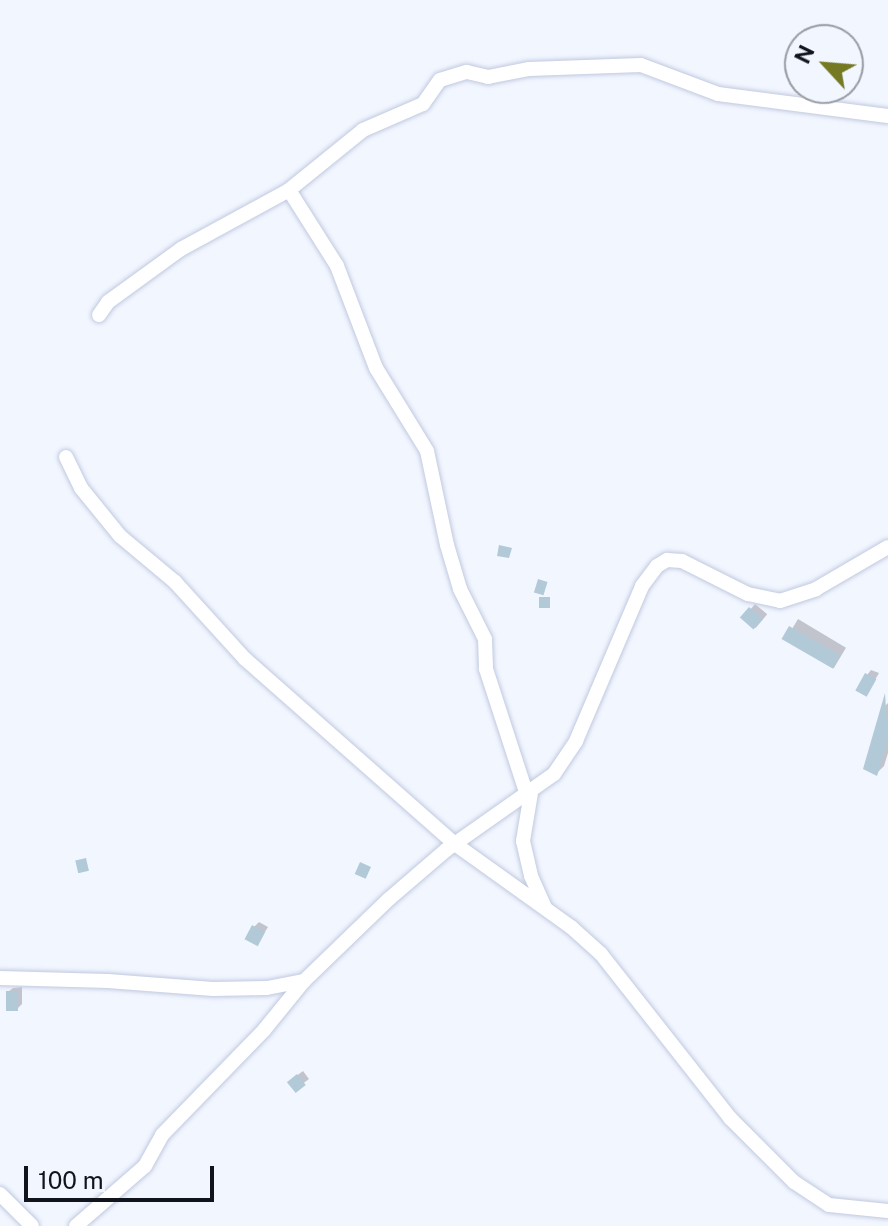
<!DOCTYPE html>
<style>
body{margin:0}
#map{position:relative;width:888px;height:1226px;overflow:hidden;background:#f2f6ff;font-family:"Public Sans",sans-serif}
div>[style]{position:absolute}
.shadow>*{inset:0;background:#0003;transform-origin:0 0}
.building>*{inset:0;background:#b2c9d8;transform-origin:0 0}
.roads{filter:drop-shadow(0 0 2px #c0c9df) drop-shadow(0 0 2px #c0c9df)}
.street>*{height:14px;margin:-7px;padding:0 7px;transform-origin:7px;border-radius:7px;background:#fff}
span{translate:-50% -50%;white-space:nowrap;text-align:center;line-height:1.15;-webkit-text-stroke:7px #f2f6ff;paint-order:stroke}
.north{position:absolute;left:784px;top:24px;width:80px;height:80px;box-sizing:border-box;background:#f2f6ff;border:2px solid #989ca4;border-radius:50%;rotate:296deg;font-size:22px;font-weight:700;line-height:32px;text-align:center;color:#11141c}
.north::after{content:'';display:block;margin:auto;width:28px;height:36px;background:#747922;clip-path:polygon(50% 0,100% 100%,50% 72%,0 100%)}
.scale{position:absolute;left:24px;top:1166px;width:190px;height:36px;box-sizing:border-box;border:4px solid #11141c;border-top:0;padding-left:10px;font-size:24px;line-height:28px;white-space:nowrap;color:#11141c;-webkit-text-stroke:6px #f2f6ff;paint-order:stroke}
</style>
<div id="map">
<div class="shadow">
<i style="left:755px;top:604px;width:16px;height:18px;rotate:40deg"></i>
<i style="left:798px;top:619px;width:56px;height:24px;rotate:31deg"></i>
<i style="clip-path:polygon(871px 670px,879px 673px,867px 694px,867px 675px)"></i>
<i style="clip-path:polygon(888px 703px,888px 753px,884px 766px,876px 774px,883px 708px)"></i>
<i style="clip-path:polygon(259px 922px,268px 927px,258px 943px,254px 927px)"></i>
<i style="clip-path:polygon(22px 987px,22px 1004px,17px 1009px,8px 992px,13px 988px)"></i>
<i style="left:303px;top:1071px;width:10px;height:18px;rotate:53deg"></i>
</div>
<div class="building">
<i style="clip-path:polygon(499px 545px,512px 548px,509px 558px,497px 556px)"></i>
<i style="left:538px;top:579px;width:10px;height:14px;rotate:17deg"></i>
<i style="left:539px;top:597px;width:11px;height:11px"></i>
<i style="left:749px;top:607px;width:18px;height:14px;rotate:41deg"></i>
<i style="left:789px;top:626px;width:59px;height:15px;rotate:30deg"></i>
<i style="left:865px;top:673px;width:13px;height:20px;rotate:29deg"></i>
<i style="clip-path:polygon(885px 693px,888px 740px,877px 776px,863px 769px)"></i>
<i style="left:86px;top:858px;width:13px;height:11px;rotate:77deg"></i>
<i style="left:360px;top:862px;width:12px;height:13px;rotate:24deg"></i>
<i style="left:252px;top:925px;width:15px;height:16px;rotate:28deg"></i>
<i style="left:18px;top:991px;width:20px;height:12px;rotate:90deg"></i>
<i style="left:297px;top:1074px;width:14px;height:13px;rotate:51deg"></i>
</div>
<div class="roads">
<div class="street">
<i style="left:289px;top:190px;width:95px;rotate:-39deg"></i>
<i style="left:363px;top:130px;width:65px;rotate:-23.4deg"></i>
<i style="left:423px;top:104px;width:29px;rotate:-55deg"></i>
<i style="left:440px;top:80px;width:28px;rotate:-17deg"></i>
<i style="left:467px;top:72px;width:22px;rotate:13deg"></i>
<i style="left:488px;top:77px;width:42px;rotate:-11deg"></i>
<i style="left:529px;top:69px;width:112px;rotate:-2deg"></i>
<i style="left:641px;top:65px;width:82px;rotate:20.6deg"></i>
<i style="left:718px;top:94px;width:171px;rotate:7.4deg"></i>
<i style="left:99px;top:315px;width:16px;rotate:-55deg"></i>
<i style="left:108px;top:302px;width:90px;rotate:-36deg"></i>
<i style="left:181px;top:249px;width:123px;rotate:-28.6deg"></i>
<i style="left:289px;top:190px;width:90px;rotate:57.7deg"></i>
<i style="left:337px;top:266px;width:109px;rotate:69.1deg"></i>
<i style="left:376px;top:368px;width:97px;rotate:58.4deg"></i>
<i style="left:427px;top:451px;width:96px;rotate:78deg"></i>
<i style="left:447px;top:545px;width:46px;rotate:73.5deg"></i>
<i style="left:460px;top:589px;width:56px;rotate:63.4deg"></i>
<i style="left:485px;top:639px;width:30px;rotate:88deg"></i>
<i style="left:486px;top:669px;width:133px;rotate:72deg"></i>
<i style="left:66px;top:457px;width:34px;rotate:64deg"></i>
<i style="left:81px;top:488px;width:62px;rotate:50.9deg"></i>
<i style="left:120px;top:536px;width:72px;rotate:39.9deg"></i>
<i style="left:175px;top:582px;width:104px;rotate:47.7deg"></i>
<i style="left:245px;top:659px;width:280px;rotate:41.4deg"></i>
<i style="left:455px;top:844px;width:143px;rotate:35.6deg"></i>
<i style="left:571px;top:927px;width:40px;rotate:42deg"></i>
<i style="left:601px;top:954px;width:209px;rotate:51.8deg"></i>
<i style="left:730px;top:1118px;width:91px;rotate:45deg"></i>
<i style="left:794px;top:1182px;width:42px;rotate:33.3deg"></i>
<i style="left:829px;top:1205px;width:59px;rotate:5.8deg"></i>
<i style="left:531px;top:793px;width:49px;rotate:99.5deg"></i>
<i style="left:523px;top:841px;width:36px;rotate:77deg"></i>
<i style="left:531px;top:876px;width:35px;rotate:66deg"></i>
<i style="left:0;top:978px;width:108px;rotate:1.6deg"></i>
<i style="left:108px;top:981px;width:105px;rotate:4.4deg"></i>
<i style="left:213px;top:989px;width:54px;rotate:-1.1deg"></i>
<i style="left:267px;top:988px;width:38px;rotate:-11deg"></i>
<i style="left:0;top:1194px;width:45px;rotate:45deg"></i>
<i style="left:76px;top:1226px;width:91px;rotate:-41deg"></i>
<i style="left:145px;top:1166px;width:35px;rotate:-61deg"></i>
<i style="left:162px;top:1135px;width:146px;rotate:-45.8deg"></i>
<i style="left:264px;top:1030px;width:63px;rotate:-50.8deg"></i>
<i style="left:304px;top:981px;width:118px;rotate:-44deg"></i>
<i style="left:389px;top:899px;width:75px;rotate:-40.7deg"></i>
<i style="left:446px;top:850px;width:132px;rotate:-35.1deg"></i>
<i style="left:554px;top:774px;width:40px;rotate:-56deg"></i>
<i style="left:576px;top:741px;width:168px;rotate:-66.9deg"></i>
<i style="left:642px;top:586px;width:25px;rotate:-53deg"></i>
<i style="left:657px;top:566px;width:12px;rotate:-31deg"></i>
<i style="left:667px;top:560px;width:15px;rotate:4deg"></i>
<i style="left:682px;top:561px;width:74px;rotate:26.6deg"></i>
<i style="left:748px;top:594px;width:33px;rotate:12deg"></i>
<i style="left:780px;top:601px;width:38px;rotate:-18deg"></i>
<i style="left:816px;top:589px;width:83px;rotate:-30.3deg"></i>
</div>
</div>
<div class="north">N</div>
<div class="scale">100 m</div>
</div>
